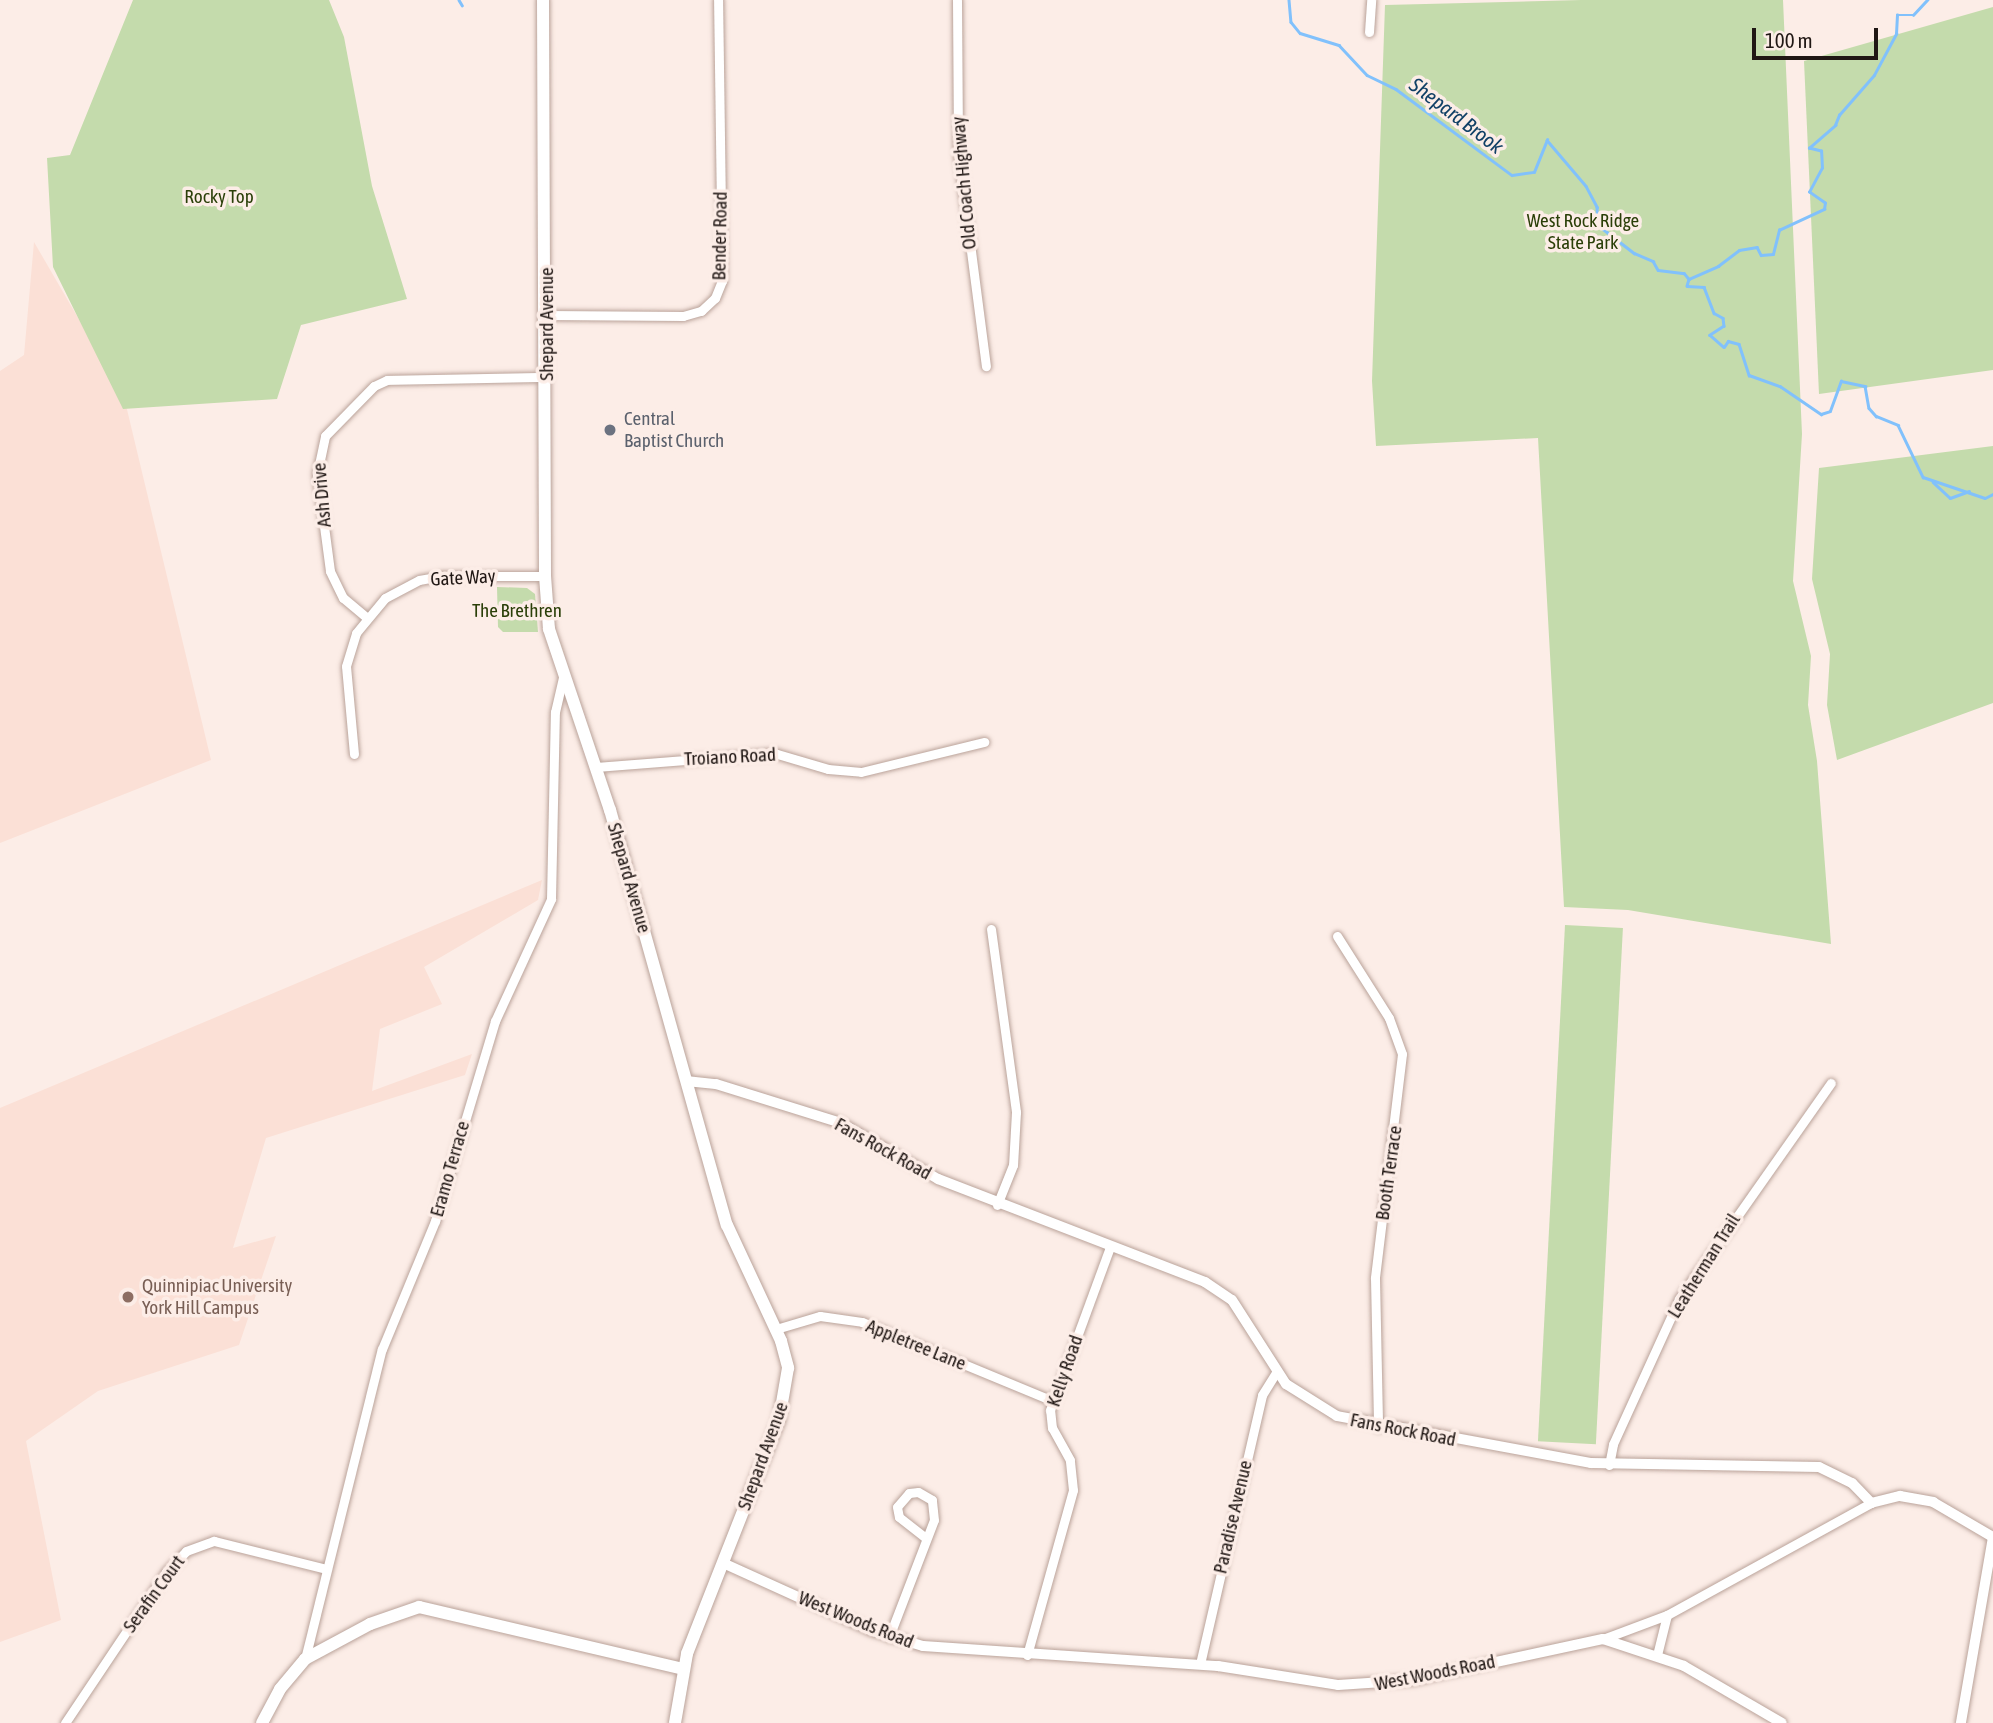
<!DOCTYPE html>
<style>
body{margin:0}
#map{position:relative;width:1993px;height:1723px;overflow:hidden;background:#fcede7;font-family:"Asap Condensed",sans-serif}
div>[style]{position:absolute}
.built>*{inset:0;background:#fbe0d6}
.green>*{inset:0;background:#c4dbac;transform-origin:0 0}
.stream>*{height:2.5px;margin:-1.25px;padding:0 1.25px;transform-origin:1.25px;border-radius:1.25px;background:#81c1fc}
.roads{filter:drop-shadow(0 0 2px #baa39a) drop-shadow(0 0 2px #baa39a)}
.minor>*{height:9px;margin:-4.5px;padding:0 4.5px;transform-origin:4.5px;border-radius:4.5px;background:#fff}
.tertiary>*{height:10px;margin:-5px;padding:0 5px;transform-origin:5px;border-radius:5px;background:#fff}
.secondary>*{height:12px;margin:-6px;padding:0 6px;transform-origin:6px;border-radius:6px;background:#fff}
.dots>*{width:19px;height:19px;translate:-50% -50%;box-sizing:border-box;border:4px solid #fcede7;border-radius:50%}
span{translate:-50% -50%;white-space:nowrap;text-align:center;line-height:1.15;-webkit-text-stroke:7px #fcede7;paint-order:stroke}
.street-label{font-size:19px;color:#201714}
.park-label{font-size:19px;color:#2a3f08}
.worship-label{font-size:19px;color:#5b616d}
.left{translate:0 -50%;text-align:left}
.education-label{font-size:19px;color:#785e54}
.water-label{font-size:21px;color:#114066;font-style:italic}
.scale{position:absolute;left:1752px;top:28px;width:126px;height:32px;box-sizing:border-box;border:4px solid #201714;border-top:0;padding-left:9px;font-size:21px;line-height:24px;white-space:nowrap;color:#201714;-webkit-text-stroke:5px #fcede7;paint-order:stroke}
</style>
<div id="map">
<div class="built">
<i style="clip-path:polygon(34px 242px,124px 397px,211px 760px,0 843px,0 371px,24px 355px)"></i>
<i style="clip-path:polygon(542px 880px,538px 900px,424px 967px,442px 1004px,380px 1029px,372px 1091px,472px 1054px,465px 1075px,266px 1138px,233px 1248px,276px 1236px,239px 1345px,98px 1391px,26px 1441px,61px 1620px,0 1642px,0 1108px)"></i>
</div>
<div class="green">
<i style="clip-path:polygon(133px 0,329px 0,344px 37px,372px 186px,407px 299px,301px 325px,277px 399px,123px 409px,53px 267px,47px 158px,70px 155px)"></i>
<i style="clip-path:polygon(1581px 0,1783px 0,1802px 434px,1793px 581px,1811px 656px,1808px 705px,1817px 761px,1831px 944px,1628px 910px,1564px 907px,1538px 438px,1376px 446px,1372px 381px,1385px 5px)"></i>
<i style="clip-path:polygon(1993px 7px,1993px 370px,1819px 394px,1804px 61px)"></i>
<i style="clip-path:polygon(1993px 446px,1993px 703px,1837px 760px,1827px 705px,1830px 654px,1812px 579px,1819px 468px)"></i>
<i style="clip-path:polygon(497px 587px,527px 588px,535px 594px,538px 632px,503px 632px,498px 627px)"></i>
<i style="left:1565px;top:925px;width:58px;height:517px;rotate:3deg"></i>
</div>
<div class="stream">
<i style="left:459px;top:0;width:6px;rotate:59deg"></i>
<i style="left:1289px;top:0;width:22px;rotate:85deg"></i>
<i style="left:1291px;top:22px;width:14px;rotate:51deg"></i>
<i style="left:1300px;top:33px;width:41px;rotate:17.1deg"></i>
<i style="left:1339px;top:45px;width:41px;rotate:47deg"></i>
<i style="left:1367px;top:75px;width:32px;rotate:26deg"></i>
<i style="left:1396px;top:89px;width:144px;rotate:36.6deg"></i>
<i style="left:1512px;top:175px;width:22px;rotate:-8deg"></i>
<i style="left:1534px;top:172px;width:35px;rotate:-68deg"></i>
<i style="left:1547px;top:140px;width:60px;rotate:49.7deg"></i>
<i style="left:1586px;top:186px;width:24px;rotate:62deg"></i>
<i style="left:1597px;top:207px;width:18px;rotate:87deg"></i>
<i style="left:1598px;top:225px;width:46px;rotate:37.9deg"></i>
<i style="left:1634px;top:253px;width:21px;rotate:23deg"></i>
<i style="left:1653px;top:261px;width:10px;rotate:61deg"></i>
<i style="left:1658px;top:270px;width:26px;rotate:7deg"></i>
<i style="left:1684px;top:273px;width:8px;rotate:50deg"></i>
<i style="left:1689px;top:279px;width:32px;rotate:-24deg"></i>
<i style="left:1718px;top:266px;width:26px;rotate:-37deg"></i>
<i style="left:1739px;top:250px;width:18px;rotate:-9deg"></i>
<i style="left:1757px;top:247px;width:9px;rotate:63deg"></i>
<i style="left:1761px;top:255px;width:12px;rotate:-5deg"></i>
<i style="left:1773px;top:254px;width:25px;rotate:-76deg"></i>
<i style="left:1779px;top:230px;width:50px;rotate:-25deg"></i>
<i style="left:1824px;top:209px;width:6px;rotate:-81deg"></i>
<i style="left:1825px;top:203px;width:19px;rotate:-145deg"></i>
<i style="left:1809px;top:192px;width:27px;rotate:-62deg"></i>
<i style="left:1822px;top:168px;width:17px;rotate:-93deg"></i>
<i style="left:1821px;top:151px;width:12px;rotate:-166deg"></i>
<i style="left:1809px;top:148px;width:35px;rotate:-41deg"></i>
<i style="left:1835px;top:125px;width:11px;rotate:-68deg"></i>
<i style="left:1839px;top:115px;width:53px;rotate:-48.8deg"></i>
<i style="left:1874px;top:75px;width:47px;rotate:-61.8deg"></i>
<i style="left:1896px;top:34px;width:19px;rotate:-87deg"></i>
<i style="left:1897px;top:15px;width:16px"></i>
<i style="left:1913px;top:15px;width:21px;rotate:-47deg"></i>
<i style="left:1689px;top:279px;width:7px;rotate:106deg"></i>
<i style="left:1687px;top:286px;width:17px;rotate:3deg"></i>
<i style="left:1704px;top:287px;width:28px;rotate:69deg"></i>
<i style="left:1714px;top:313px;width:10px;rotate:29deg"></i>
<i style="left:1723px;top:318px;width:8px;rotate:83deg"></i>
<i style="left:1724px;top:326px;width:17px;rotate:147deg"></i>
<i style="left:1710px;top:335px;width:18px;rotate:41deg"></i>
<i style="left:1724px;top:347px;width:7px;rotate:-56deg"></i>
<i style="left:1728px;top:341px;width:11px;rotate:15deg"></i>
<i style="left:1739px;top:344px;width:33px;rotate:72deg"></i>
<i style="left:1749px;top:375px;width:33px;rotate:20deg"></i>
<i style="left:1780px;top:386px;width:50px;rotate:34.3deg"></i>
<i style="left:1821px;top:414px;width:9px;rotate:-18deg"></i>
<i style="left:1830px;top:411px;width:32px;rotate:-70deg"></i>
<i style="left:1841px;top:381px;width:25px;rotate:12deg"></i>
<i style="left:1865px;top:386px;width:22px;rotate:80deg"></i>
<i style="left:1869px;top:408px;width:11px;rotate:49deg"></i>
<i style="left:1876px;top:416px;width:24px;rotate:22deg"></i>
<i style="left:1898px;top:425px;width:58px;rotate:64.3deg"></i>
<i style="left:1923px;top:477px;width:65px;rotate:18.7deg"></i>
<i style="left:1985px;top:498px;width:9px;rotate:-27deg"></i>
<i style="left:1933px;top:482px;width:23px;rotate:43deg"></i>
<i style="left:1950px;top:498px;width:20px;rotate:-20deg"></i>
</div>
<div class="roads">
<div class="minor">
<i style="left:957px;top:0;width:151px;rotate:89.6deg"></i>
<i style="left:958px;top:151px;width:217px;rotate:82.6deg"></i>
<i style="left:1369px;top:32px;width:32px;rotate:-86deg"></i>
<i style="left:547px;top:315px;width:136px;rotate:0.4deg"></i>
<i style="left:683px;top:316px;width:19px;rotate:-16deg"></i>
<i style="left:701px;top:311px;width:19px;rotate:-43deg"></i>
<i style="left:715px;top:298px;width:18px;rotate:-68deg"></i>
<i style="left:722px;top:281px;width:281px;rotate:-90.8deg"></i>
<i style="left:366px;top:617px;width:30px;rotate:-140deg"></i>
<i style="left:343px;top:598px;width:30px;rotate:-116deg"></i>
<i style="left:330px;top:571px;width:98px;rotate:-97.6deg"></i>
<i style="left:317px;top:474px;width:39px;rotate:-78deg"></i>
<i style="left:325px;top:436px;width:70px;rotate:-45.6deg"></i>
<i style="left:374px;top:386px;width:14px;rotate:-25deg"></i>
<i style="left:387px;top:380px;width:160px;rotate:-1.1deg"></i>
<i style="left:354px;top:754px;width:88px;rotate:-95.2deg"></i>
<i style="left:346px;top:666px;width:34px;rotate:-73deg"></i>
<i style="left:356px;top:633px;width:45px;rotate:-50.4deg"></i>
<i style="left:385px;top:598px;width:38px;rotate:-28deg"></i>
<i style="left:419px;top:580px;width:22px;rotate:-10deg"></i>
<i style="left:441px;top:576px;width:104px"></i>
<i style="left:596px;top:767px;width:179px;rotate:-4.5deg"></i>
<i style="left:774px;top:753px;width:56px;rotate:16.5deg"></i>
<i style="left:828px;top:769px;width:33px;rotate:5deg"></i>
<i style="left:861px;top:772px;width:127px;rotate:-13.7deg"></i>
<i style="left:991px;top:929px;width:185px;rotate:82.2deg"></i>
<i style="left:1016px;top:1112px;width:53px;rotate:93.2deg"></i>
<i style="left:1013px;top:1165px;width:43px;rotate:111.8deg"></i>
<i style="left:1337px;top:936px;width:97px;rotate:57.6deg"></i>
<i style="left:1389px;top:1018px;width:38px;rotate:70deg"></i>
<i style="left:1402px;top:1054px;width:226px;rotate:96.9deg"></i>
<i style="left:1375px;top:1278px;width:149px;rotate:88.8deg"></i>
<i style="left:776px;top:1329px;width:46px;rotate:-16.5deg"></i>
<i style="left:820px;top:1316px;width:42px;rotate:8.1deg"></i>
<i style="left:862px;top:1322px;width:207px;rotate:22.5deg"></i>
<i style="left:1609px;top:1465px;width:21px;rotate:-79deg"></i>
<i style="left:1613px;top:1444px;width:159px;rotate:-65.5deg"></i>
<i style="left:1679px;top:1299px;width:264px;rotate:-54.9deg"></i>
<i style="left:889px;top:1637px;width:125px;rotate:-69deg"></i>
<i style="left:934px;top:1520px;width:20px;rotate:-96deg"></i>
<i style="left:932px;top:1500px;width:16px;rotate:-150deg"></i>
<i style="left:918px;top:1492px;width:9px;rotate:174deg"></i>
<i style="left:909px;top:1493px;width:18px;rotate:131deg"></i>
<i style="left:897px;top:1507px;width:10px;rotate:79deg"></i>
<i style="left:899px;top:1517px;width:34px;rotate:38deg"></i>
<i style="left:1603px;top:1639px;width:68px;rotate:-20.6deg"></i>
<i style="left:1667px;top:1615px;width:233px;rotate:-28.8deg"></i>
<i style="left:1027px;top:1655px;width:171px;rotate:-74.4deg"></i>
<i style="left:1073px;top:1490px;width:30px;rotate:-96deg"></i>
<i style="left:1070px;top:1460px;width:37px;rotate:-119deg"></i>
<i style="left:1052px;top:1428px;width:18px;rotate:-96deg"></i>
<i style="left:1050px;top:1410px;width:174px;rotate:-69.8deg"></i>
<i style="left:1657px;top:1655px;width:41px;rotate:-76deg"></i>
<i style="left:305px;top:1659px;width:319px;rotate:-76.1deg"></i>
<i style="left:382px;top:1349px;width:139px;rotate:-67.5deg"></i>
<i style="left:435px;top:1221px;width:209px;rotate:-73.3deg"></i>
<i style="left:495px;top:1021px;width:134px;rotate:-65.3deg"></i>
<i style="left:551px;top:899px;width:187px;rotate:-88.8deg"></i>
<i style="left:555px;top:712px;width:35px;rotate:-77deg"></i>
<i style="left:1200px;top:1664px;width:276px;rotate:-77deg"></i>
<i style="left:1262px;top:1395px;width:26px;rotate:-58deg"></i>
<i style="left:65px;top:1723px;width:182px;rotate:-56.2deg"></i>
<i style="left:166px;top:1572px;width:29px;rotate:-46deg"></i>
<i style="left:186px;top:1551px;width:30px;rotate:-20deg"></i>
<i style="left:214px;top:1541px;width:115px;rotate:14deg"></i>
</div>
<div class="tertiary">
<i style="left:686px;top:1081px;width:30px;rotate:6deg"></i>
<i style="left:716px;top:1084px;width:131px;rotate:17.3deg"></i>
<i style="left:841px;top:1123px;width:112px;rotate:30deg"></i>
<i style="left:938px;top:1179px;width:286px;rotate:21.1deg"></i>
<i style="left:1205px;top:1282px;width:32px;rotate:34deg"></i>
<i style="left:1232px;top:1300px;width:100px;rotate:57.3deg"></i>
<i style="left:1286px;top:1384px;width:60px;rotate:32.1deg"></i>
<i style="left:1337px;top:1416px;width:258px;rotate:10.5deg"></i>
<i style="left:1591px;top:1463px;width:228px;rotate:1deg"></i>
<i style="left:1819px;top:1467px;width:37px;rotate:26deg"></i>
<i style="left:1852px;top:1483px;width:28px;rotate:46deg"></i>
<i style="left:1871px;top:1503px;width:30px;rotate:-14deg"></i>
<i style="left:1900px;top:1496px;width:34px;rotate:10deg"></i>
<i style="left:1933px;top:1502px;width:69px;rotate:30.3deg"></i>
<i style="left:1993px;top:1537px;width:189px;rotate:99.8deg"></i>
<i style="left:723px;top:1563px;width:165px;rotate:24.4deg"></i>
<i style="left:873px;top:1631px;width:52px;rotate:16.7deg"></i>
<i style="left:923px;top:1646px;width:296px;rotate:3.9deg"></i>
<i style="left:1218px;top:1666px;width:121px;rotate:9deg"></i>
<i style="left:1338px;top:1685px;width:75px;rotate:-3.8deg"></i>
<i style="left:1413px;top:1680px;width:194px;rotate:-12.2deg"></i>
<i style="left:1603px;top:1639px;width:85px;rotate:18.4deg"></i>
<i style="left:1684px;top:1666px;width:113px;rotate:30.2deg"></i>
</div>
<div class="secondary">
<i style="left:543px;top:0;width:576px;rotate:89.8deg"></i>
<i style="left:545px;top:576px;width:53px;rotate:85.7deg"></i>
<i style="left:549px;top:629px;width:191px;rotate:71.4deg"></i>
<i style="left:610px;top:810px;width:431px;rotate:74.3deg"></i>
<i style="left:727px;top:1225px;width:128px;rotate:65deg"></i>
<i style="left:781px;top:1341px;width:28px;rotate:75deg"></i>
<i style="left:788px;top:1368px;width:53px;rotate:99.8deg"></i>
<i style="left:779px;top:1420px;width:251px;rotate:111.5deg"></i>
<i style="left:687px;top:1654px;width:70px;rotate:99.9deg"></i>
<i style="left:262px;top:1723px;width:38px;rotate:-62deg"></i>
<i style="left:280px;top:1689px;width:39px;rotate:-50deg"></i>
<i style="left:305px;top:1659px;width:74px;rotate:-28.3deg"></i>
<i style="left:370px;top:1624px;width:52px;rotate:-19.1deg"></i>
<i style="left:419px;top:1607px;width:271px;rotate:13.2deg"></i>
</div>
</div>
<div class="dots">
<i style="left:610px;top:430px;background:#6b7280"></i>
<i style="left:128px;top:1297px;background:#8d6e63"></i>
</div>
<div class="street-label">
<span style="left:964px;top:183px;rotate:-95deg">Old Coach Highway</span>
<span style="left:720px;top:236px;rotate:-89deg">Bender Road</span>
<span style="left:547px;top:324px;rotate:-90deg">Shepard Avenue</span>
<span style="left:322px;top:495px;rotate:-95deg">Ash Drive</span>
<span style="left:463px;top:578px;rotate:-3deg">Gate Way</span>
<span style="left:730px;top:757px;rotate:-3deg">Troiano Road</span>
<span style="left:629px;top:878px;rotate:74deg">Shepard Avenue</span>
<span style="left:883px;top:1149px;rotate:29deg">Fans Rock Road</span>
<span style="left:450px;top:1169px;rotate:-74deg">Eramo Terrace</span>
<span style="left:1389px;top:1173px;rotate:-82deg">Booth Terrace</span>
<span style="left:1704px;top:1266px;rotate:-58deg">Leatherman Trail</span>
<span style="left:916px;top:1345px;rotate:22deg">Appletree Lane</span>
<span style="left:1065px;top:1371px;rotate:-71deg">Kelly Road</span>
<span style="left:1403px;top:1430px;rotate:11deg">Fans Rock Road</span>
<span style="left:763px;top:1456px;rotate:-70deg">Shepard Avenue</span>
<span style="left:1233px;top:1517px;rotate:-77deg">Paradise Avenue</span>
<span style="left:154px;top:1594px;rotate:-54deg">Serafin Court</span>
<span style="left:856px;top:1620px;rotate:22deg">West Woods Road</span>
<span style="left:1435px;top:1673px;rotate:-11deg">West Woods Road</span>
</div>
<div class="park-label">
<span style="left:219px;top:197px">Rocky Top</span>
<span style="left:1583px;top:232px">West Rock Ridge<br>State Park</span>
<span style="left:517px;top:611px">The Brethren</span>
</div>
<div class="worship-label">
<span class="left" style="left:624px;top:430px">Central<br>Baptist Church</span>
</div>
<div class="education-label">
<span class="left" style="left:142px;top:1297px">Quinnipiac University<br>York Hill Campus</span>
</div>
<div class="water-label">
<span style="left:1457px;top:115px;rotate:37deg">Shepard Brook</span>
</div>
<div class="scale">100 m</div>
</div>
